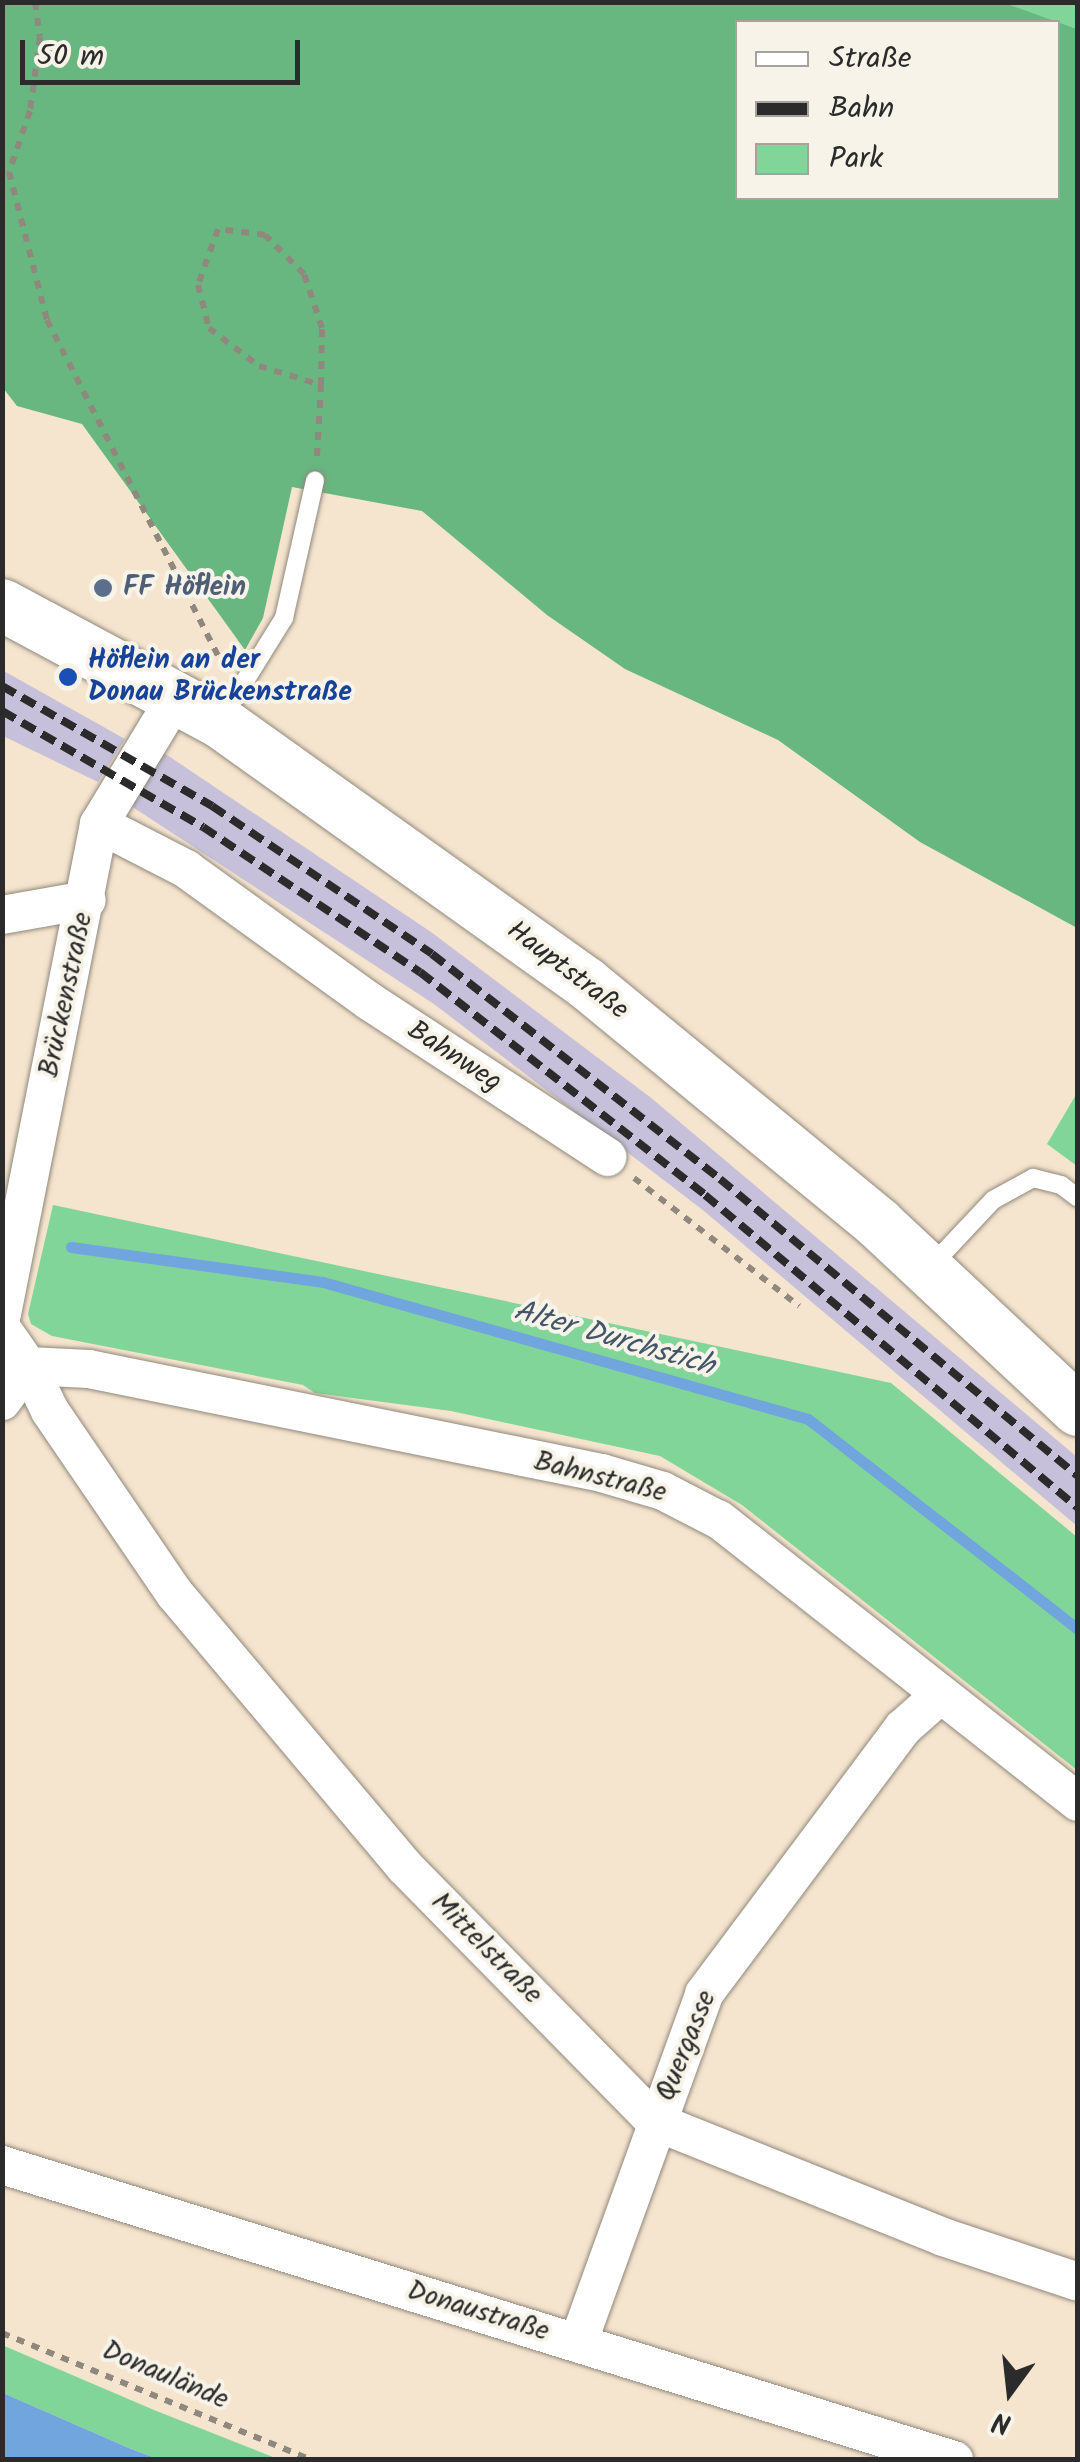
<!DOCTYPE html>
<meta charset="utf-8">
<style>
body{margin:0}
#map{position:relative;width:1080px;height:2462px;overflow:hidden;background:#f5e4ce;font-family:Kalam,sans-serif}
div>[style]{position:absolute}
.industrial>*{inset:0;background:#c6c0da}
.green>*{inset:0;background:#81d598}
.forest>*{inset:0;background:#68b680}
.water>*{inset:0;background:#70a6dd}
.stream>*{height:11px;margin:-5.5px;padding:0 5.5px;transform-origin:5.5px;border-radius:5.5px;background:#70a6dd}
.path>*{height:6px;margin-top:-3px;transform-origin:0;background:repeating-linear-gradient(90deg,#90887c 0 8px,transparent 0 16px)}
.roads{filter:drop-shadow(0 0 2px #90887c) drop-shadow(0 0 2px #90887c)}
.lane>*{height:18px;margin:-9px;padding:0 9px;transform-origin:9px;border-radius:9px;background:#fff}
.street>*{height:38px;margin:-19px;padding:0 19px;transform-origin:19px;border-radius:19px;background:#fff}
.secondary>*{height:52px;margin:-26px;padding:0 26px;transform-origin:26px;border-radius:26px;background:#fff}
.rail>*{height:8px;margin-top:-4px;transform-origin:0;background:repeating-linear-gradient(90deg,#2b2b2b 0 15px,transparent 0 23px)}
.dots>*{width:28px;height:28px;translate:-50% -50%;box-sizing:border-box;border:5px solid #f7f3e8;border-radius:50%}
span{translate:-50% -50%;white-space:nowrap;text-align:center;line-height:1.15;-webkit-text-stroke:8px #f7f3e8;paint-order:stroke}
.service-label{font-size:28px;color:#4e5e75;font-weight:700}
.left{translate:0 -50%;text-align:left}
.transit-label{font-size:28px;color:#164399;font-weight:700}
.street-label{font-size:28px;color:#2b2b2b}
.water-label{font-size:30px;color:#435669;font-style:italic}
.frame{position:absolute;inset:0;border:5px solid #2b2b2b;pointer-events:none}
.legend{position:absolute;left:735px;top:20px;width:325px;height:180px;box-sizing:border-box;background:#f7f3e8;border:2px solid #a5a39c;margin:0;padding:12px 18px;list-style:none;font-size:30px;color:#2b2b2b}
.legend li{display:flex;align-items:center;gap:20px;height:50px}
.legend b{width:50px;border:2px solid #a5a39c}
.north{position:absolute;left:960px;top:2342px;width:100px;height:100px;-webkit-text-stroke:8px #f7f3e8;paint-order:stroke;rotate:195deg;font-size:28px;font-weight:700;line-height:40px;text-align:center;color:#2b2b2b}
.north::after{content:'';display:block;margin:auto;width:35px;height:45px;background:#2b2b2b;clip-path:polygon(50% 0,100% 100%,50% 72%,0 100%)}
.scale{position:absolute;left:20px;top:40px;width:280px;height:45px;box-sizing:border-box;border:5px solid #2b2b2b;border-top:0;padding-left:12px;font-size:30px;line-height:35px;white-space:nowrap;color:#2b2b2b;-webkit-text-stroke:8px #f7f3e8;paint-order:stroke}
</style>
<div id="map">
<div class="industrial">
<i style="clip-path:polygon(2px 670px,125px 739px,98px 782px,3px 736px)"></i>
<i style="clip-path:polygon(164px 753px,431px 932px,650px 1097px,1077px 1457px,1077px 1526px,704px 1211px,434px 1004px,131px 806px)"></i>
</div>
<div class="green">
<i style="clip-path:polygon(1001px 3px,1077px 3px,1077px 29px)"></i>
<i style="clip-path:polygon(1077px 1093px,1078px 1093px,1077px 1166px,1047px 1144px)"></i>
<i style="clip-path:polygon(53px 1205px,891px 1383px,1077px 1537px,1077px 1770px,742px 1505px,660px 1456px,451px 1411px,315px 1393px,303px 1385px,52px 1336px,31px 1324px,28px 1314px)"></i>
<i style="clip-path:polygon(2px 2345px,154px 2410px,278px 2459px,158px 2459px,131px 2449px,3px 2393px)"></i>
</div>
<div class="forest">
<i style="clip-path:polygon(evenodd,1001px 2px,1077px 29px,1077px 928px,920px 842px,778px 740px,625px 669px,547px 615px,422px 511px,292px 487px,263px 618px,245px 650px,82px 424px,17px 406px,3px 388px,3px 3px,1001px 2px,738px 22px,1058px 22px,1058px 198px,738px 198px,738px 22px)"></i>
</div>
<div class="water">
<i style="clip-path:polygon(3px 2393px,131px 2449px,158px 2459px,3px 2459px)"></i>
</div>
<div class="stream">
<i style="left:71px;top:1247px;width:254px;rotate:7.9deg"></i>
<i style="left:323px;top:1282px;width:504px;rotate:15.77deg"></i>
<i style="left:808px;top:1419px;width:342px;rotate:37.9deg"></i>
</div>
<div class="path">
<i style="left:35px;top:2px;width:35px;rotate:82deg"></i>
<i style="left:40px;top:37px;width:75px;rotate:97.7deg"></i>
<i style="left:30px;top:111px;width:65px;rotate:109deg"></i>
<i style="left:9px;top:172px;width:153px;rotate:75.6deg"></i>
<i style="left:47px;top:320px;width:390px;rotate:63deg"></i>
<i style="left:317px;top:456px;width:71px;rotate:-86.8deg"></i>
<i style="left:321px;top:385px;width:57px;rotate:-89deg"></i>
<i style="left:322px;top:328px;width:57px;rotate:-108.4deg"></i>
<i style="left:304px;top:274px;width:55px;rotate:-135deg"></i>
<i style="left:265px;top:235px;width:47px;rotate:-172.7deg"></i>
<i style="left:218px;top:229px;width:59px;rotate:109.7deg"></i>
<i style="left:198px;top:285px;width:44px;rotate:75.7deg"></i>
<i style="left:209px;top:328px;width:63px;rotate:37.2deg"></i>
<i style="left:259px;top:366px;width:65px;rotate:17deg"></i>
<i style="left:634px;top:1178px;width:209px;rotate:37.8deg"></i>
<i style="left:2px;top:2333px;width:334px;rotate:22.3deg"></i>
</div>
<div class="roads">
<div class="lane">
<i style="left:222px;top:718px;width:118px;rotate:-58.2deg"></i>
<i style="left:284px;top:618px;width:141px;rotate:-77.3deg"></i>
<i style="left:932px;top:1265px;width:89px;rotate:-46.8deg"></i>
<i style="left:993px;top:1200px;width:46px;rotate:-28.8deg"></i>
<i style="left:1033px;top:1178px;width:29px;rotate:14deg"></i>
<i style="left:1061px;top:1185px;width:21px;rotate:37deg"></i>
</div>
<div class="street">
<i style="left:99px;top:824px;width:98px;rotate:27.3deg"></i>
<i style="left:186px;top:869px;width:226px;rotate:35.8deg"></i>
<i style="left:369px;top:1001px;width:285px;rotate:33.2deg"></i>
<i style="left:2px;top:915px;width:86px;rotate:-10deg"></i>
<i style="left:2px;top:1314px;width:500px;rotate:-78.8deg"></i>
<i style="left:99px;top:824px;width:151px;rotate:-58.8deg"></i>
<i style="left:2px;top:1329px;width:45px;rotate:54.9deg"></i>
<i style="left:28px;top:1366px;width:44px;rotate:126.6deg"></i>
<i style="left:1078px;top:1802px;width:457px;rotate:-141.8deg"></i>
<i style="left:719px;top:1520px;width:63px;rotate:-152.6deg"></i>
<i style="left:663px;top:1491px;width:64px;rotate:-163.6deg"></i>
<i style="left:602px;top:1473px;width:523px;rotate:-168.54deg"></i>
<i style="left:89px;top:1369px;width:61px;rotate:-177.2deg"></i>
<i style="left:28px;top:1366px;width:50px;rotate:63.9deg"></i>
<i style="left:50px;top:1411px;width:222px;rotate:55.7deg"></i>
<i style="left:175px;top:1594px;width:357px;rotate:49.9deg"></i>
<i style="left:405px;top:1867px;width:358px;rotate:45.5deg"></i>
<i style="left:656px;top:2122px;width:309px;rotate:21.8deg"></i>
<i style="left:943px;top:2237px;width:142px;rotate:18.4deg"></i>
<i style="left:2px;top:2165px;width:997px;rotate:17.22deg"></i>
<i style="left:578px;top:2343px;width:371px;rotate:-70.1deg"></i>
<i style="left:704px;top:1994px;width:332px;rotate:-53.2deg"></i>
<i style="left:903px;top:1728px;width:50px;rotate:-41.7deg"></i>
</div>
<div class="secondary">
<i style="left:2px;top:605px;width:247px;rotate:28.2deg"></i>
<i style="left:220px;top:722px;width:450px;rotate:35.5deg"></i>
<i style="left:586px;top:983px;width:379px;rotate:39.4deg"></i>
<i style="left:879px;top:1224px;width:272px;rotate:43.1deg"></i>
</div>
</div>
<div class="rail">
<i style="left:2px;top:686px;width:242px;rotate:29.7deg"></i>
<i style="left:212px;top:806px;width:265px;rotate:33.9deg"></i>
<i style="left:432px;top:954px;width:365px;rotate:38deg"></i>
<i style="left:720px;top:1179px;width:465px;rotate:39.7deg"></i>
<i style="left:2px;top:711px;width:232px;rotate:30deg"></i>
<i style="left:203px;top:827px;width:261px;rotate:33.8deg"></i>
<i style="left:420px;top:972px;width:362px;rotate:38deg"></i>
<i style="left:705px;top:1195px;width:487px;rotate:40deg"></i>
</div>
<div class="dots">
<i style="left:103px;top:588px;background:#5c6f8a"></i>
<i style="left:68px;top:677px;background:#1a4fb4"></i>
</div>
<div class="service-label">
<span class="left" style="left:123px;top:588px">FF Höflein</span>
</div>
<div class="transit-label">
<span class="left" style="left:88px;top:677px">Höflein an der<br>Donau Brückenstraße</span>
</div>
<div class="street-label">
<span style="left:567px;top:971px;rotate:37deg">Hauptstraße</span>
<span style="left:67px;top:995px;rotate:-78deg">Brückenstraße</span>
<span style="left:454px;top:1057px;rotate:33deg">Bahnweg</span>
<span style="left:600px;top:1478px;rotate:14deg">Bahnstraße</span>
<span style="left:486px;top:1949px;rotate:45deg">Mittelstraße</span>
<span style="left:687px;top:2046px;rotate:-68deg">Quergasse</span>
<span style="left:478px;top:2312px;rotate:17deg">Donaustraße</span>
<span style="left:165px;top:2376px;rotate:23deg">Donaulände</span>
</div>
<div class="water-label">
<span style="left:614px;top:1339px;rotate:16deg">Alter Durchstich</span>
</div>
<div class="frame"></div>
<ul class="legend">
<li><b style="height:12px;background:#fff"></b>Straße</li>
<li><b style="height:12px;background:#2b2b2b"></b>Bahn</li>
<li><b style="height:28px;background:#81d598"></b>Park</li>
</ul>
<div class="north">N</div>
<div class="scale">50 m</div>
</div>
